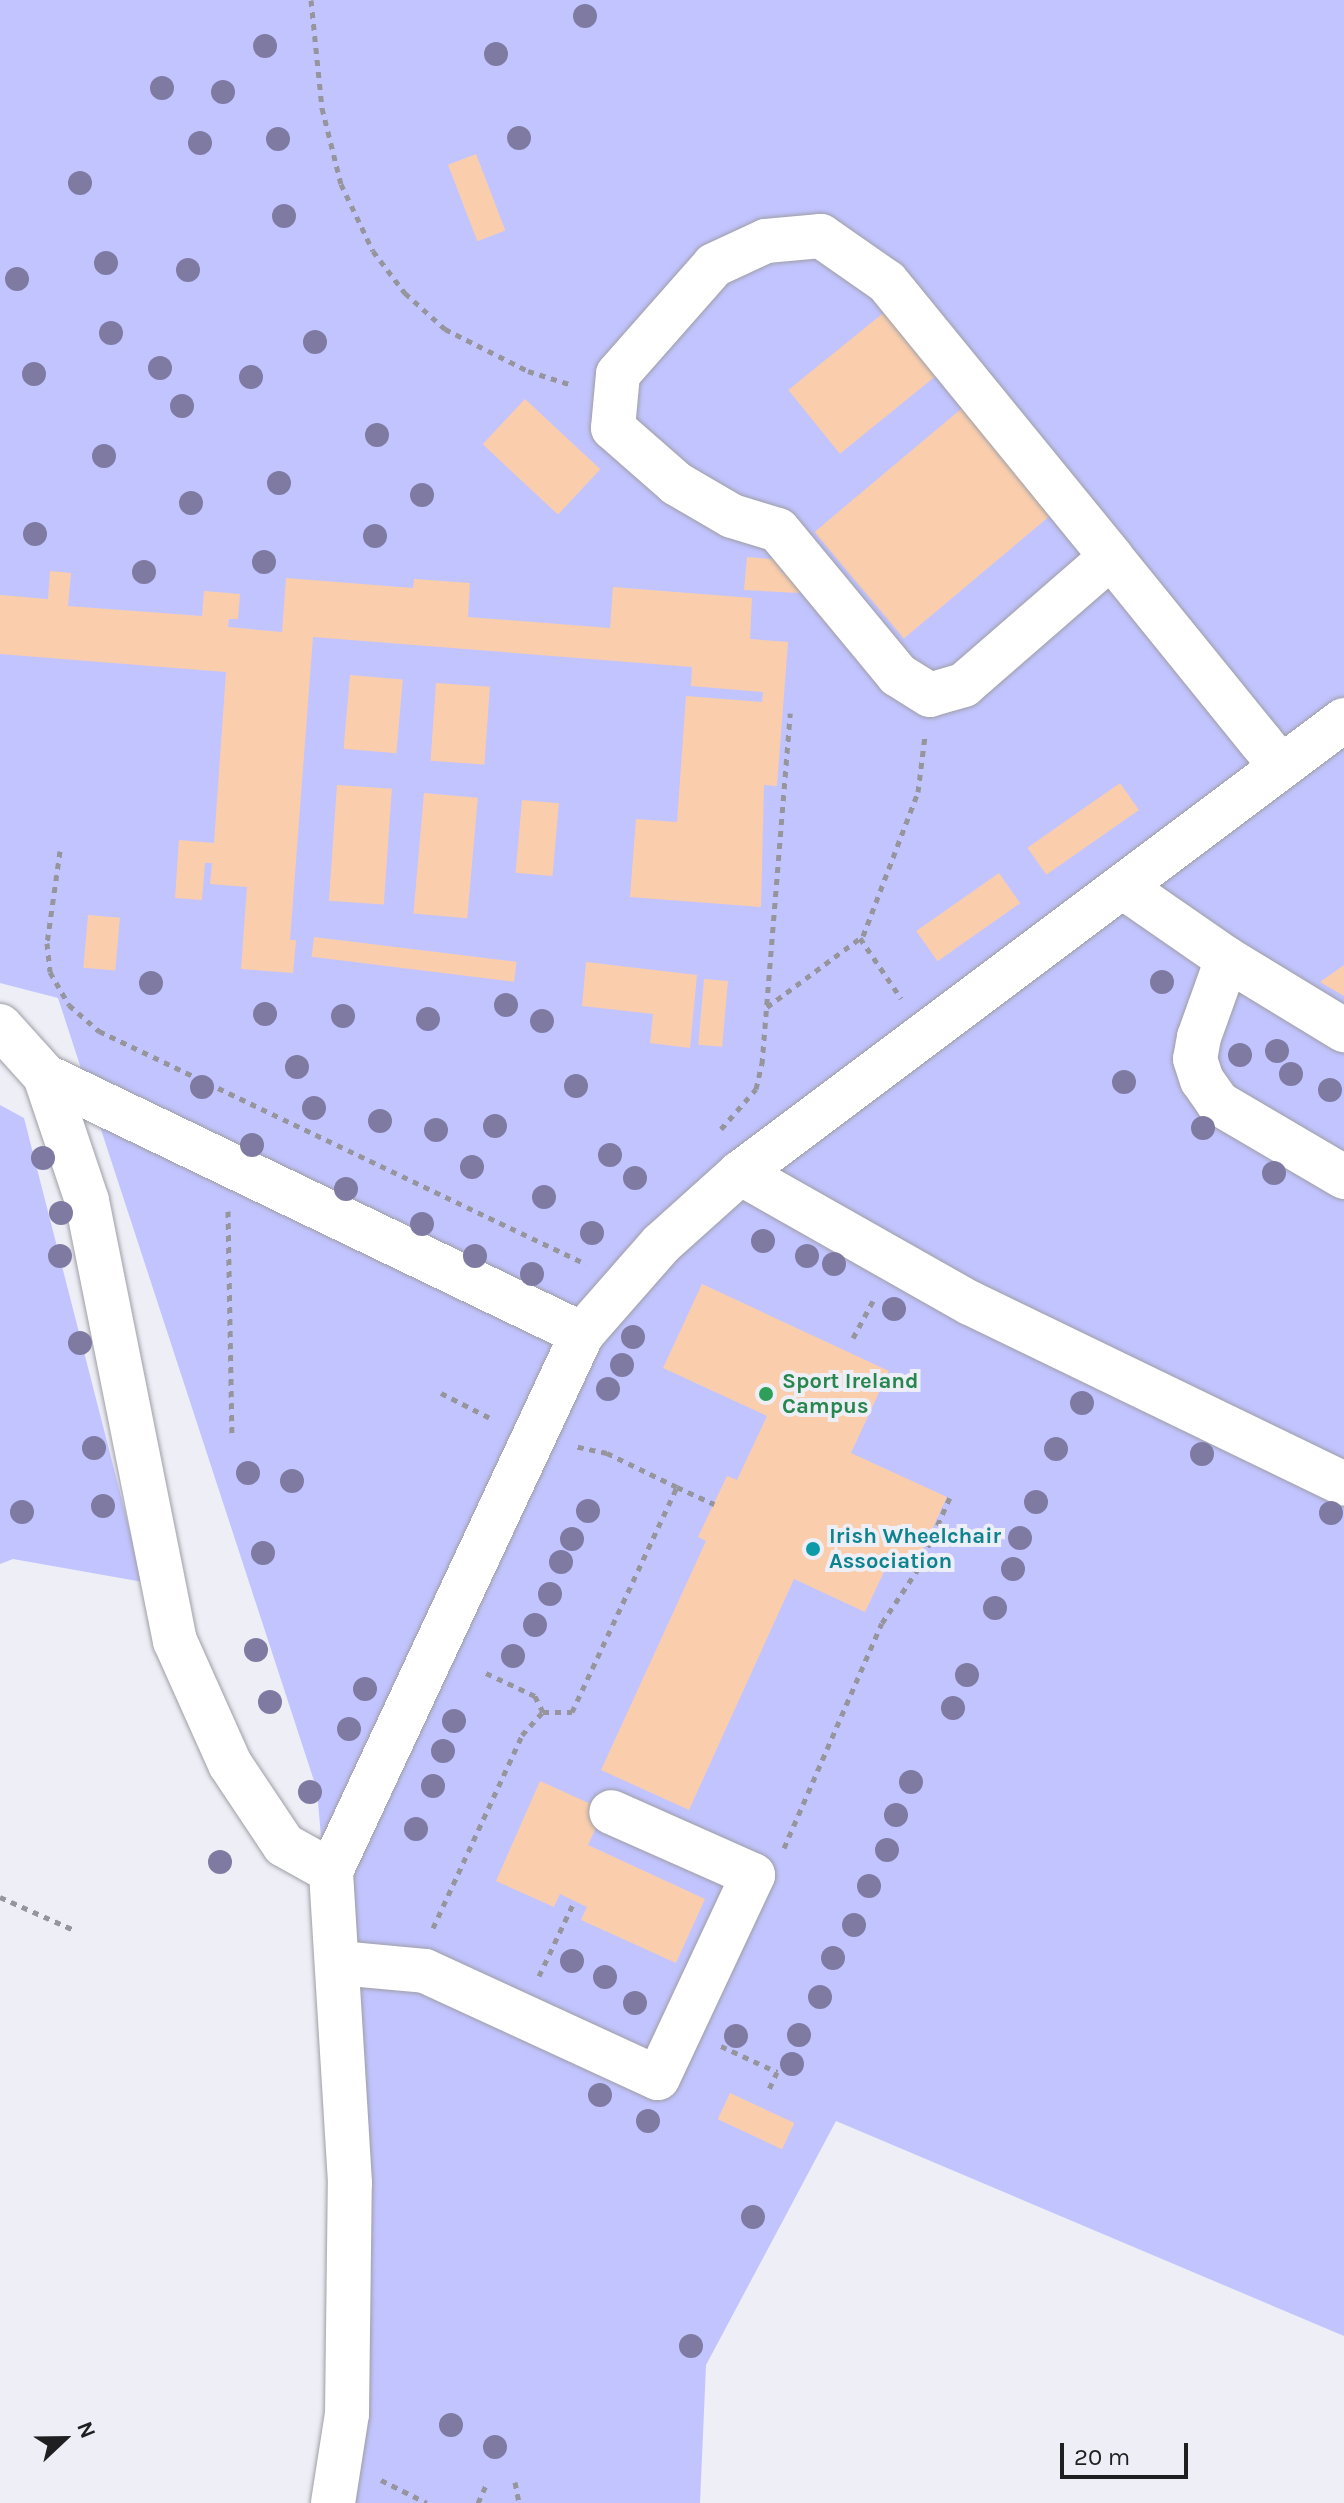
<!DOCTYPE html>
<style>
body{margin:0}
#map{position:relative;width:1344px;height:2503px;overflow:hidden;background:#eeeef6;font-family:Karla,sans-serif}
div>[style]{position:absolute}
.green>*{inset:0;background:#c2c4ff}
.building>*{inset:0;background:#facead;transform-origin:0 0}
.path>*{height:5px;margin-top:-2.5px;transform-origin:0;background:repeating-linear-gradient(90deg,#95959b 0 6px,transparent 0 12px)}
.roads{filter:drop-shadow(0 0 2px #9e9ea6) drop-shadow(0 0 2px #9e9ea6)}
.minor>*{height:44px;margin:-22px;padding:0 22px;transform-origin:22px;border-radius:22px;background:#fff}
.trees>*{width:24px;height:24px;margin:-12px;border-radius:50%;background:#7f7aa2}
.dots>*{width:22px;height:22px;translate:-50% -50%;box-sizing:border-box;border:4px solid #eeeef6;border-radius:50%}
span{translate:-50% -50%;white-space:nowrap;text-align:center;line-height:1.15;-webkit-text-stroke:8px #eeeef6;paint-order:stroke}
.leisure-label{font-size:22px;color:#27864d;font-weight:700}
.left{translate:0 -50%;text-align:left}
.culture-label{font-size:22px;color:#0d838f;font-weight:700}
.north{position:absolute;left:24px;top:2399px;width:80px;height:80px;-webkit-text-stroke:6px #eeeef6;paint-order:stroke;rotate:68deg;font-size:22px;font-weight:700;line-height:32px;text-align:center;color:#1f1f22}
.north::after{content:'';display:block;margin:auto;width:28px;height:36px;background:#1f1f22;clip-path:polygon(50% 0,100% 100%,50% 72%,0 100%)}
.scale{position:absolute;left:1060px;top:2443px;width:128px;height:36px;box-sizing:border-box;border:4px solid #1f1f22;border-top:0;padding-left:10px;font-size:24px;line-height:28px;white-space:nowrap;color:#1f1f22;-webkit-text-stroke:6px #eeeef6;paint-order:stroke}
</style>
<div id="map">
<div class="green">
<i style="clip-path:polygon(0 0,1344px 0,1344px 2336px,836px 2121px,706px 2365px,700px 2503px,335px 2503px,344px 2105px,317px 1790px,58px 998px,0 983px)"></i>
<i style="clip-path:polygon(0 1105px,24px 1118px,143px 1582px,13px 1559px,0 1564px)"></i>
</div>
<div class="building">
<i style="left:476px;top:154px;width:82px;height:30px;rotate:69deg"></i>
<i style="left:887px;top:310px;width:82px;height:127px;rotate:51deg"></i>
<i style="left:525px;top:399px;width:103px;height:62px;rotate:43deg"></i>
<i style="left:967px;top:404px;width:139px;height:199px;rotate:50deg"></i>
<i style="clip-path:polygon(747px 557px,782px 560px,781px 572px,800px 574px,799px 593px,744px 590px)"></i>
<i style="clip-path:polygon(50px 571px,71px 573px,68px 606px,202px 616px,204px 591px,240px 594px,238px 619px,229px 619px,228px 627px,282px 632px,286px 578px,413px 588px,414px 579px,470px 583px,468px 617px,610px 628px,613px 587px,752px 598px,750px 639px,788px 642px,777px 786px,764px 785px,761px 907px,630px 897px,636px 819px,677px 822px,686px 696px,762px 702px,763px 692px,691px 686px,692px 667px,313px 637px,290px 940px,296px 940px,293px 973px,241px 969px,247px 887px,210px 884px,212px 863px,205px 863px,202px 900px,175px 898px,179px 840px,214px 843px,226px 672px,0 654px,0 595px,48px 599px)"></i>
<i style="left:350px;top:675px;width:53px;height:74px;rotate:5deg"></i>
<i style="left:436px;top:683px;width:54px;height:78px;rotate:4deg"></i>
<i style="left:1120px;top:783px;width:33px;height:113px;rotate:55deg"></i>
<i style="left:337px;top:785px;width:55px;height:116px;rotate:4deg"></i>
<i style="left:424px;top:793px;width:54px;height:121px;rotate:5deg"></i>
<i style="left:522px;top:800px;width:37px;height:73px;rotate:5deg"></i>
<i style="left:999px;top:873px;width:37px;height:101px;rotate:55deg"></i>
<i style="left:88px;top:915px;width:32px;height:53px;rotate:5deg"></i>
<i style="left:314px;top:937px;width:204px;height:20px;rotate:7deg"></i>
<i style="clip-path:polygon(586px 962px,697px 975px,690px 1048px,650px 1043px,653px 1014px,582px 1006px)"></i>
<i style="clip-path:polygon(1344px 965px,1344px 996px,1320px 982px)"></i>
<i style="left:704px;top:979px;width:24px;height:66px;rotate:5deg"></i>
<i style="clip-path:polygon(702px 1284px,889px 1371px,851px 1453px,947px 1497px,914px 1568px,891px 1557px,865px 1612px,794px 1579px,689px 1810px,601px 1770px,706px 1541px,698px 1537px,727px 1476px,737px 1480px,767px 1416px,663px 1368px)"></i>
<i style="clip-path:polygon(540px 1781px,604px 1810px,588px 1845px,705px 1899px,676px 1963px,581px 1920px,587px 1907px,560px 1894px,554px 1907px,496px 1881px)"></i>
<i style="left:730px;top:2093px;width:71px;height:29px;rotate:25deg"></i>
</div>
<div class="path">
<i style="left:311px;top:0;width:109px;rotate:84.2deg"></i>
<i style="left:322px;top:108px;width:78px;rotate:76deg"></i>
<i style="left:341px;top:184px;width:74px;rotate:64.5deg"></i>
<i style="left:373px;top:251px;width:53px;rotate:52.7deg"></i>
<i style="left:405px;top:293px;width:54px;rotate:42deg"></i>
<i style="left:445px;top:329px;width:93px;rotate:26.8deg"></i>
<i style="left:528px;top:371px;width:46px;rotate:17.7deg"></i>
<i style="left:60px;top:851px;width:93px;rotate:98deg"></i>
<i style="left:47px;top:943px;width:29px;rotate:84deg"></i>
<i style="left:50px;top:972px;width:38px;rotate:60deg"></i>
<i style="left:69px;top:1005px;width:40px;rotate:41deg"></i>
<i style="left:99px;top:1031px;width:540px;rotate:25.57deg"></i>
<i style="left:860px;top:938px;width:73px;rotate:55.7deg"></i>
<i style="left:767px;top:1007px;width:119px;rotate:-36.5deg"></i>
<i style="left:863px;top:936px;width:154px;rotate:-69.1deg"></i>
<i style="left:918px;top:792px;width:56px;rotate:-82.9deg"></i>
<i style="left:721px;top:1129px;width:53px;rotate:-48.8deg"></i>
<i style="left:756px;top:1089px;width:26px;rotate:-77deg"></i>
<i style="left:762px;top:1064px;width:352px;rotate:-85.4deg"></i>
<i style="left:228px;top:1211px;width:226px;rotate:89deg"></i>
<i style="left:853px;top:1338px;width:44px;rotate:-61.7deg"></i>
<i style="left:441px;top:1393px;width:59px;rotate:27deg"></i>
<i style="left:677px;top:1487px;width:41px;rotate:24.7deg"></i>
<i style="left:543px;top:1712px;width:29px"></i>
<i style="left:572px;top:1712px;width:248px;rotate:-65deg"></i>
<i style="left:677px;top:1487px;width:78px;rotate:-154.1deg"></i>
<i style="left:607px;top:1453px;width:33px;rotate:-168deg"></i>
<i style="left:784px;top:1848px;width:245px;rotate:-66.5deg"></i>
<i style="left:882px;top:1623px;width:65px;rotate:-56.3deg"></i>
<i style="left:918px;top:1569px;width:81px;rotate:-66deg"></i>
<i style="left:0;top:1897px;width:79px;rotate:24deg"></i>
<i style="left:433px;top:1928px;width:213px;rotate:-65.2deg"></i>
<i style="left:522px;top:1735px;width:31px;rotate:-48deg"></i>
<i style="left:543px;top:1712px;width:18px;rotate:-117deg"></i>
<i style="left:535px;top:1696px;width:56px;rotate:-154.8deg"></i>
<i style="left:539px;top:1976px;width:80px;rotate:-64.7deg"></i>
<i style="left:721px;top:2046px;width:62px;rotate:24.9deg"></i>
<i style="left:777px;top:2072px;width:19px;rotate:115deg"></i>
<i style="left:381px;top:2480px;width:51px;rotate:26.6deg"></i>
<i style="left:515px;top:2482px;width:21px;rotate:79deg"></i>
<i style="left:478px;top:2503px;width:22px;rotate:-66deg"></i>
</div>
<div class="roads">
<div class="minor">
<i style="left:1111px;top:557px;width:195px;rotate:139deg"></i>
<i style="left:964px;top:685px;width:35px;rotate:164deg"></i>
<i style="left:930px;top:695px;width:38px;rotate:-148deg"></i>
<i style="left:898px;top:675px;width:188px;rotate:-129.6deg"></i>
<i style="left:778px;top:530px;width:48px;rotate:-163.1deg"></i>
<i style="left:732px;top:516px;width:64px;rotate:-149.8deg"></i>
<i style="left:677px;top:484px;width:85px;rotate:-138.8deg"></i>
<i style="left:613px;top:428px;width:54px;rotate:-84.7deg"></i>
<i style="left:618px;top:374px;width:145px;rotate:-48.6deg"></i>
<i style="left:714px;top:265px;width:57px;rotate:-24.8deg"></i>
<i style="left:766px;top:241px;width:55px;rotate:-5.2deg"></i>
<i style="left:821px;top:236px;width:80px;rotate:34.9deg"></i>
<i style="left:887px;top:282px;width:355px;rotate:50.8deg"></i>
<i style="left:1111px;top:557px;width:238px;rotate:51deg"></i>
<i style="left:1261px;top:742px;width:32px;rotate:51deg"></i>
<i style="left:1123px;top:887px;width:126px;rotate:34.7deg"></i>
<i style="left:1227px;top:959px;width:137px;rotate:31.3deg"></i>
<i style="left:1227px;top:959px;width:83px;rotate:109.7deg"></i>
<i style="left:1199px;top:1037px;width:22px;rotate:100deg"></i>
<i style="left:1195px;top:1059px;width:22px;rotate:72deg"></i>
<i style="left:1202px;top:1080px;width:28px;rotate:55deg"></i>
<i style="left:1218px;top:1103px;width:146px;rotate:30.4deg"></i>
<i style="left:0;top:1026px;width:67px;rotate:48deg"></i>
<i style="left:45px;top:1076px;width:132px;rotate:71.4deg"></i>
<i style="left:87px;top:1201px;width:449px;rotate:78.7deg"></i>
<i style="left:175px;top:1641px;width:135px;rotate:65.9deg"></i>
<i style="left:230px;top:1764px;width:97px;rotate:56.3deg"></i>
<i style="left:284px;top:1845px;width:54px;rotate:29deg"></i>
<i style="left:45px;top:1076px;width:596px;rotate:25.66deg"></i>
<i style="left:740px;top:1173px;width:264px;rotate:29.5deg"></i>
<i style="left:970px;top:1303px;width:415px;rotate:25.8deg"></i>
<i style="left:339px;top:1963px;width:86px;rotate:5.3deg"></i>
<i style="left:425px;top:1971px;width:256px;rotate:24.7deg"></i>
<i style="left:658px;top:2078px;width:224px;rotate:-64.9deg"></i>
<i style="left:753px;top:1875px;width:155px;rotate:-156.1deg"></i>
<i style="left:333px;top:2503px;width:90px;rotate:-81.1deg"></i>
<i style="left:347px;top:2414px;width:231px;rotate:-89.3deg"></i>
<i style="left:350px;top:2183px;width:313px;rotate:-93.5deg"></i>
<i style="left:331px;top:1871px;width:593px;rotate:-64.95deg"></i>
<i style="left:582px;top:1334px;width:120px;rotate:-48.7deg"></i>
<i style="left:661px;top:1244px;width:106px;rotate:-41.9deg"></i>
<i style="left:740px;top:1173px;width:755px;rotate:-36.87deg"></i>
</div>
</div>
<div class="trees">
<i style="left:585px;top:16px"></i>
<i style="left:265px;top:46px"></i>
<i style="left:496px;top:54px"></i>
<i style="left:162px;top:88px"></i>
<i style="left:223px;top:92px"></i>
<i style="left:519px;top:138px"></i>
<i style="left:278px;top:139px"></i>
<i style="left:200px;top:143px"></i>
<i style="left:80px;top:183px"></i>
<i style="left:284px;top:216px"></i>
<i style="left:106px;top:263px"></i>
<i style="left:188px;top:270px"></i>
<i style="left:17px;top:279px"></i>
<i style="left:111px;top:333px"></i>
<i style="left:315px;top:342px"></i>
<i style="left:160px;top:368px"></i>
<i style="left:34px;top:374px"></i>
<i style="left:251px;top:377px"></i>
<i style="left:182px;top:406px"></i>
<i style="left:377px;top:435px"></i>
<i style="left:104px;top:456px"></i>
<i style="left:279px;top:483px"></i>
<i style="left:422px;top:495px"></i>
<i style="left:191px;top:503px"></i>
<i style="left:35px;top:534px"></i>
<i style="left:375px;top:536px"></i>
<i style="left:264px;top:562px"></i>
<i style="left:144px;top:572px"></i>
<i style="left:1162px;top:982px"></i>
<i style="left:151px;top:983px"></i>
<i style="left:506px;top:1005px"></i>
<i style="left:265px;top:1014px"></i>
<i style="left:343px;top:1016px"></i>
<i style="left:428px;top:1019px"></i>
<i style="left:542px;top:1021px"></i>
<i style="left:1277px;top:1051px"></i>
<i style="left:1240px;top:1055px"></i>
<i style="left:297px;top:1067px"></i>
<i style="left:1291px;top:1074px"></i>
<i style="left:1124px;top:1082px"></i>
<i style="left:576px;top:1086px"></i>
<i style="left:202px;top:1087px"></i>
<i style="left:1330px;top:1090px"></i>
<i style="left:314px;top:1108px"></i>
<i style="left:380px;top:1121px"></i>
<i style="left:495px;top:1126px"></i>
<i style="left:1203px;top:1128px"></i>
<i style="left:436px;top:1130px"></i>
<i style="left:252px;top:1145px"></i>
<i style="left:610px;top:1155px"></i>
<i style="left:43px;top:1158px"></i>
<i style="left:472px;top:1167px"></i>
<i style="left:1274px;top:1173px"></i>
<i style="left:635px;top:1178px"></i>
<i style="left:346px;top:1189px"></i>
<i style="left:544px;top:1197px"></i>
<i style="left:61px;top:1213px"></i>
<i style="left:422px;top:1224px"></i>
<i style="left:592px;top:1233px"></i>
<i style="left:763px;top:1241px"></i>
<i style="left:60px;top:1256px"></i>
<i style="left:475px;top:1256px"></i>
<i style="left:807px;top:1256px"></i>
<i style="left:834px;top:1264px"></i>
<i style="left:532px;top:1274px"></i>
<i style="left:894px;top:1309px"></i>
<i style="left:633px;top:1337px"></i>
<i style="left:80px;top:1343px"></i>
<i style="left:622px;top:1365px"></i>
<i style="left:608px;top:1389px"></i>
<i style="left:1082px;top:1403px"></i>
<i style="left:94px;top:1448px"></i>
<i style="left:1056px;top:1449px"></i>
<i style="left:1202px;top:1454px"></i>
<i style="left:248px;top:1473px"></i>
<i style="left:292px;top:1481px"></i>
<i style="left:1036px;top:1502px"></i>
<i style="left:103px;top:1506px"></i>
<i style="left:588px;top:1511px"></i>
<i style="left:22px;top:1512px"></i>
<i style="left:1331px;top:1513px"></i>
<i style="left:1020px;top:1538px"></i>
<i style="left:572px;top:1539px"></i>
<i style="left:263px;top:1553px"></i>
<i style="left:561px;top:1562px"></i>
<i style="left:1013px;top:1569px"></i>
<i style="left:550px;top:1594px"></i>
<i style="left:995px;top:1608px"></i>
<i style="left:535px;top:1625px"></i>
<i style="left:256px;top:1650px"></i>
<i style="left:513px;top:1656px"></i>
<i style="left:967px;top:1675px"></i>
<i style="left:365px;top:1689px"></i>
<i style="left:270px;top:1702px"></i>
<i style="left:953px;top:1708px"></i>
<i style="left:454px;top:1721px"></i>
<i style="left:349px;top:1729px"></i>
<i style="left:443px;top:1751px"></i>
<i style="left:911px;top:1782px"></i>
<i style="left:433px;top:1786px"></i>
<i style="left:310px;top:1792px"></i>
<i style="left:896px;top:1815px"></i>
<i style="left:416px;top:1829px"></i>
<i style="left:887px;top:1850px"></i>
<i style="left:220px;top:1862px"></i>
<i style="left:869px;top:1886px"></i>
<i style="left:854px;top:1925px"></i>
<i style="left:833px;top:1958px"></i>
<i style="left:572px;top:1961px"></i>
<i style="left:605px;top:1977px"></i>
<i style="left:820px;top:1997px"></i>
<i style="left:635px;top:2003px"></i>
<i style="left:799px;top:2035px"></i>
<i style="left:736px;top:2036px"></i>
<i style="left:792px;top:2064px"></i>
<i style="left:600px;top:2095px"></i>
<i style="left:648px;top:2121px"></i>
<i style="left:753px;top:2217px"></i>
<i style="left:691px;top:2346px"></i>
<i style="left:451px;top:2425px"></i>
<i style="left:495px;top:2447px"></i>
</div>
<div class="dots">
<i style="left:766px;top:1394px;background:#2e9e5b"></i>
<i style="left:813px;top:1549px;background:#0f9aa8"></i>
</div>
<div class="leisure-label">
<span class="left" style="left:782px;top:1394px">Sport Ireland<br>Campus</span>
</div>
<div class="culture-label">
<span class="left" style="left:829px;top:1549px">Irish Wheelchair<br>Association</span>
</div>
<div class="north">N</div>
<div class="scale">20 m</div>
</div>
